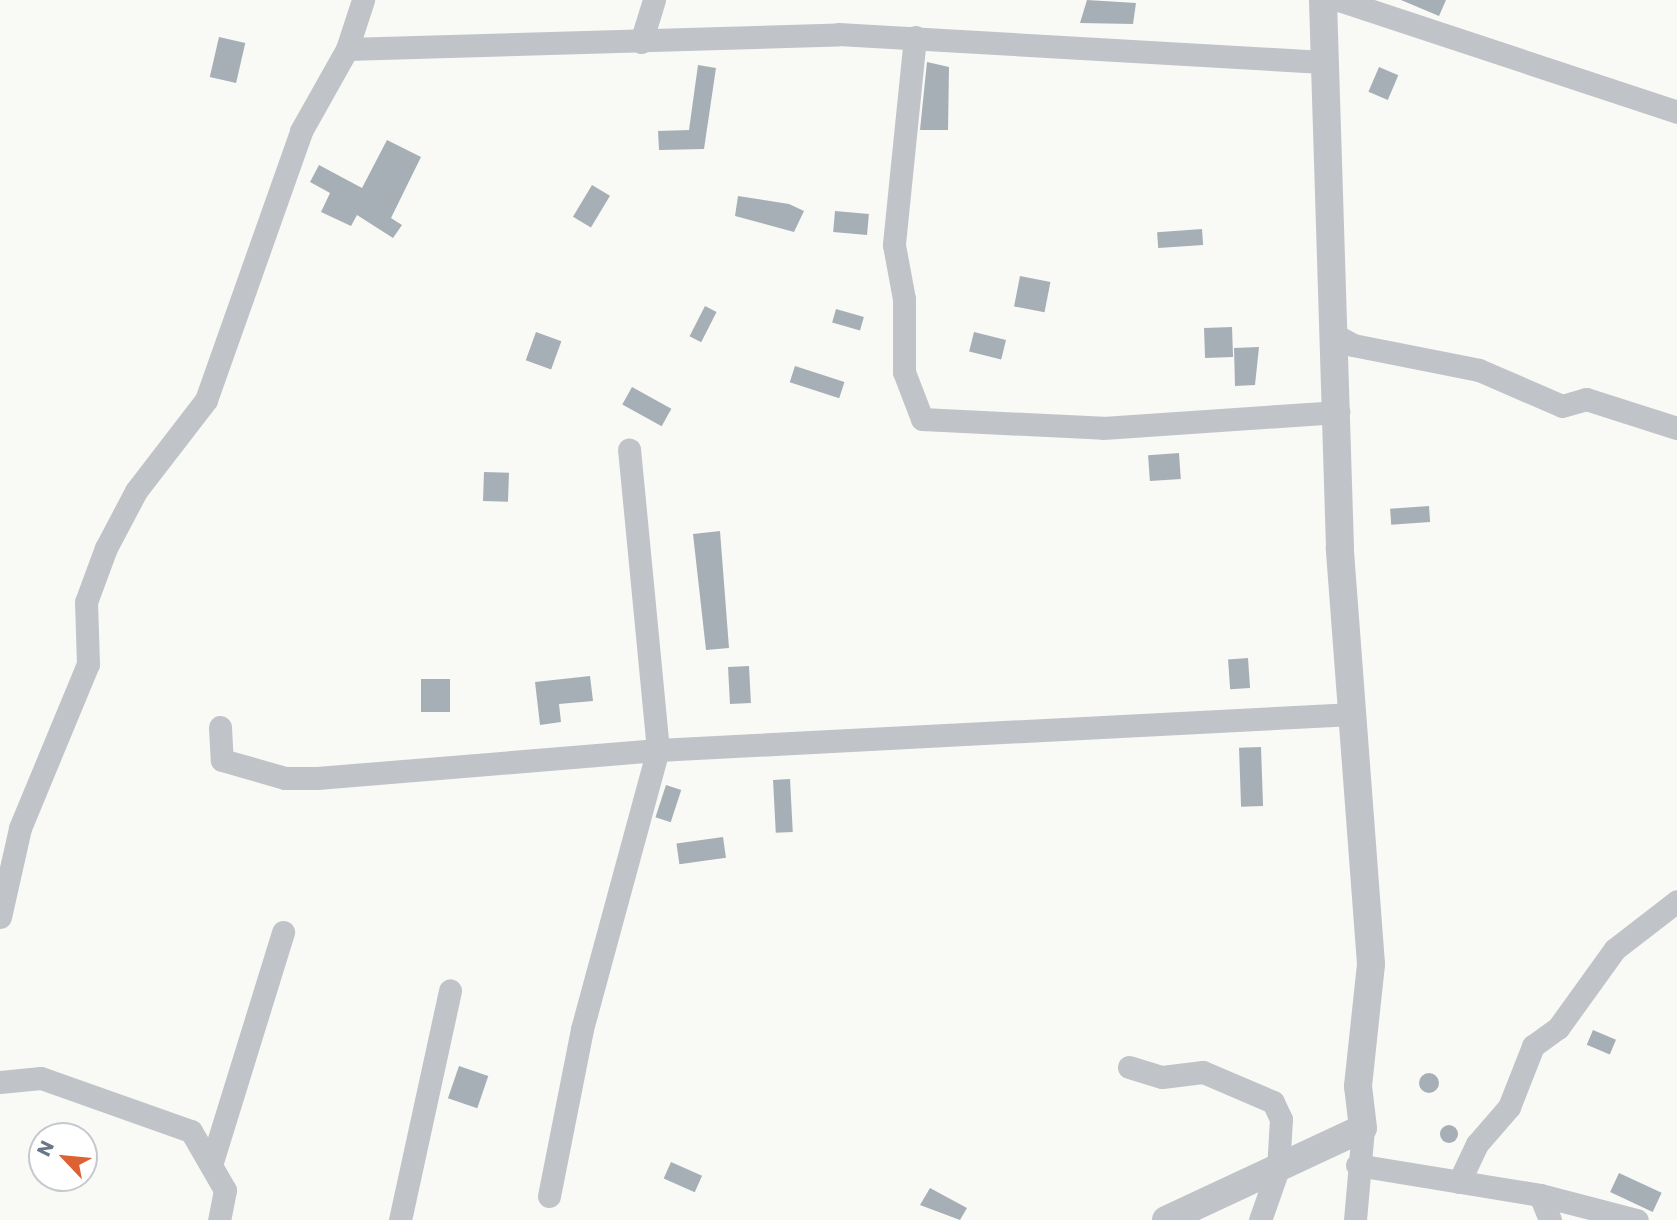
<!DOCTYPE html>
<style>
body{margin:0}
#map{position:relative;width:1677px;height:1220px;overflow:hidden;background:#f9f9f6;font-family:Poppins,sans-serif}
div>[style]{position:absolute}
.building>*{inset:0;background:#a7afb6;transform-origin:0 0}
.round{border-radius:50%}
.minor>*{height:23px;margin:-11.5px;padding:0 11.5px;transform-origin:11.5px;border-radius:11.5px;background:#c0c4c8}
.tertiary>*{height:28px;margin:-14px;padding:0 14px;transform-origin:14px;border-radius:14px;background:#c0c4c8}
span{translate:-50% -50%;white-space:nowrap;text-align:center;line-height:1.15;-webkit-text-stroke:7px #fff;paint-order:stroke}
.north{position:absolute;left:28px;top:1122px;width:70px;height:70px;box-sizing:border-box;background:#fff;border:2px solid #c3c9cf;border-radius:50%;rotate:296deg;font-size:19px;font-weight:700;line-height:28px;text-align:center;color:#697886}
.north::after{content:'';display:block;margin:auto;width:24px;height:32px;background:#dc6233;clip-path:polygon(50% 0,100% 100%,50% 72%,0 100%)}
</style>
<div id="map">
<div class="building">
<i style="clip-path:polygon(1087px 0,1136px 3px,1133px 24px,1080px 23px)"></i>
<i style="clip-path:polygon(1401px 0,1446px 0,1439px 16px)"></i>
<i style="left:219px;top:37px;width:27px;height:41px;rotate:13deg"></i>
<i style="clip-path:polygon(927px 62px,949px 67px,948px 130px,920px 130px)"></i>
<i style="clip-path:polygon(698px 65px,716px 68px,704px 149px,659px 150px,658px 131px,689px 130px)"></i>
<i style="left:1379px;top:67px;width:21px;height:27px;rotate:23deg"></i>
<i style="clip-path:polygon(387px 140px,421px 157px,391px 218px,402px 225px,393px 238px,357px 215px,351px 226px,321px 212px,330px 193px,310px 182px,319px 165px,362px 188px)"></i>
<i style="left:592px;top:185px;width:21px;height:37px;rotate:31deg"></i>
<i style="clip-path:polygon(738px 196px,789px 204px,804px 211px,794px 232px,735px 216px)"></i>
<i style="left:835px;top:211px;width:34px;height:21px;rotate:5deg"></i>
<i style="left:1202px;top:229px;width:16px;height:45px;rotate:86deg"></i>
<i style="left:1020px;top:276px;width:31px;height:31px;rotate:11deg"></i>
<i style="left:705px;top:306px;width:13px;height:34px;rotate:27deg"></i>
<i style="left:836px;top:309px;width:29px;height:14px;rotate:16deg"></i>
<i style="left:1232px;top:327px;width:30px;height:28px;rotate:88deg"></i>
<i style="left:536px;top:332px;width:27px;height:30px;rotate:20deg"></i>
<i style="left:974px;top:332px;width:33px;height:20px;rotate:14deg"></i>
<i style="clip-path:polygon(1259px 347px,1255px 385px,1235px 386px,1234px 348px)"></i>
<i style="left:795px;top:366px;width:52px;height:17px;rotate:18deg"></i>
<i style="left:632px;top:387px;width:45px;height:20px;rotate:29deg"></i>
<i style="left:1179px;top:453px;width:26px;height:31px;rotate:86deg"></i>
<i style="left:484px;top:472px;width:25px;height:29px;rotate:2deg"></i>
<i style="left:1429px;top:506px;width:16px;height:39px;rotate:86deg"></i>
<i style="clip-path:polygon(720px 531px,729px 648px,706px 650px,693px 534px)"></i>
<i style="left:1248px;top:658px;width:30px;height:20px;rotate:86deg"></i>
<i style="left:749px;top:666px;width:37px;height:21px;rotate:87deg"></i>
<i style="clip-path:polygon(590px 676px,593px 701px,559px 704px,561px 722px,540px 725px,535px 682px)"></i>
<i style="left:450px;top:679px;width:33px;height:29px;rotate:90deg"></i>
<i style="left:1261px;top:747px;width:59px;height:22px;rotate:88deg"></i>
<i style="left:790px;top:779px;width:53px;height:17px;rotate:87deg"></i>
<i style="left:666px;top:785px;width:16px;height:34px;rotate:18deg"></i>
<i style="left:723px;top:837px;width:21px;height:47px;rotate:82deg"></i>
<i style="left:1593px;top:1030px;width:25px;height:16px;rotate:23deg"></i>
<i style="left:459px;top:1066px;width:31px;height:34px;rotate:19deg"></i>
<i class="round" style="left:1419px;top:1073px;width:20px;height:20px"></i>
<i class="round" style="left:1440px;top:1125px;width:18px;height:18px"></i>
<i style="left:671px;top:1162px;width:34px;height:18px;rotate:24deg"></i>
<i style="left:1619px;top:1173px;width:47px;height:21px;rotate:25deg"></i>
<i style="clip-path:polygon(930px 1188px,967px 1208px,960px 1220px,920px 1205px)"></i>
</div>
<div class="minor">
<i style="left:1339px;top:0;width:356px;rotate:18.3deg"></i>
<i style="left:915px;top:37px;width:209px;rotate:95.8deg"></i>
<i style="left:894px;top:245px;width:55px;rotate:79.5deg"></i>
<i style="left:904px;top:299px;width:73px;rotate:90deg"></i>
<i style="left:904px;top:372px;width:50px;rotate:69deg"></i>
<i style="left:922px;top:419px;width:181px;rotate:2.8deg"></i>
<i style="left:1103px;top:428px;width:236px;rotate:-3.9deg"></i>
<i style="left:641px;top:42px;width:44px;rotate:-72.8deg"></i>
<i style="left:347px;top:49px;width:491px;rotate:-1.7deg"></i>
<i style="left:838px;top:34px;width:489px;rotate:3.3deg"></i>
<i style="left:1335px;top:335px;width:21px;rotate:29deg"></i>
<i style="left:1353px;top:345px;width:128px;rotate:11.2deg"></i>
<i style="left:1479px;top:370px;width:90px;rotate:23.4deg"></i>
<i style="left:1562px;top:406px;width:25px;rotate:-16deg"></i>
<i style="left:1586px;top:399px;width:96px;rotate:17.7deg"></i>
<i style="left:220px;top:727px;width:33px;rotate:87deg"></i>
<i style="left:222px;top:760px;width:66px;rotate:15.9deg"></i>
<i style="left:285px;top:778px;width:32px"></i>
<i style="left:317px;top:778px;width:342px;rotate:-4.7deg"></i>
<i style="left:658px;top:750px;width:696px;rotate:-2.97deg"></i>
<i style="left:0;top:917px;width:91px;rotate:-77.3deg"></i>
<i style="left:20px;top:828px;width:178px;rotate:-67.5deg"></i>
<i style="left:88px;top:664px;width:62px;rotate:-91.8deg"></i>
<i style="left:86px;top:602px;width:58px;rotate:-69.7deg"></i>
<i style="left:106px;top:548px;width:64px;rotate:-62.2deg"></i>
<i style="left:136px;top:491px;width:115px;rotate:-52.4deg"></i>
<i style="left:206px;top:400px;width:285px;rotate:-70.5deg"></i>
<i style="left:301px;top:131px;width:94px;rotate:-60.7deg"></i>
<i style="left:347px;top:49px;width:52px;rotate:-71.9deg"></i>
<i style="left:1129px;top:1067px;width:34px;rotate:17deg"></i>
<i style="left:1162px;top:1077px;width:41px;rotate:-7deg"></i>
<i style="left:1203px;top:1072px;width:76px;rotate:23.2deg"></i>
<i style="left:1273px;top:1102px;width:19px;rotate:65deg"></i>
<i style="left:1281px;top:1119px;width:50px;rotate:93.4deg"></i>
<i style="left:1278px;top:1169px;width:54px;rotate:109.4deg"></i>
<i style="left:0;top:1082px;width:41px;rotate:-5.6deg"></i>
<i style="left:41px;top:1078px;width:159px;rotate:19.5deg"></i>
<i style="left:191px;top:1131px;width:68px;rotate:60deg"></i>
<i style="left:225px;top:1190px;width:31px;rotate:101deg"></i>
<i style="left:211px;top:1165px;width:244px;rotate:-72.8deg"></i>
<i style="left:1357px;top:1165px;width:185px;rotate:9.3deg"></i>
<i style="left:1540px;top:1195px;width:100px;rotate:14.5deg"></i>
<i style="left:1459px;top:1182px;width:42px;rotate:-64.7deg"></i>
<i style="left:1477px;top:1144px;width:49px;rotate:-49.1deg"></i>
<i style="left:1509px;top:1107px;width:66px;rotate:-68.5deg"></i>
<i style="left:1533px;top:1046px;width:31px;rotate:-36deg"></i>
<i style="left:1558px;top:1028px;width:97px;rotate:-54.2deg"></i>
<i style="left:1615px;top:949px;width:78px;rotate:-37.7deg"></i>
<i style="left:1540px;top:1195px;width:27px;rotate:68deg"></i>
<i style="left:549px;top:1196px;width:170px;rotate:-78.8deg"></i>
<i style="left:582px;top:1029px;width:289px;rotate:-74.8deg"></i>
<i style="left:658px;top:750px;width:302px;rotate:-95.5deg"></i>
<i style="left:400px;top:1220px;width:235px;rotate:-77.7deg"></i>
<i style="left:1355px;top:1220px;width:92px;rotate:-85deg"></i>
</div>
<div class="tertiary">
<i style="left:1166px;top:1220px;width:217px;rotate:-25deg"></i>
<i style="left:1363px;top:1128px;width:42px;rotate:-96.8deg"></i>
<i style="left:1358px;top:1086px;width:123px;rotate:-83.9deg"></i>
<i style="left:1371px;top:964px;width:417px;rotate:-94.3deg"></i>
<i style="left:1340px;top:548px;width:548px;rotate:-91.78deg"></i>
</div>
<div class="north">N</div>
</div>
